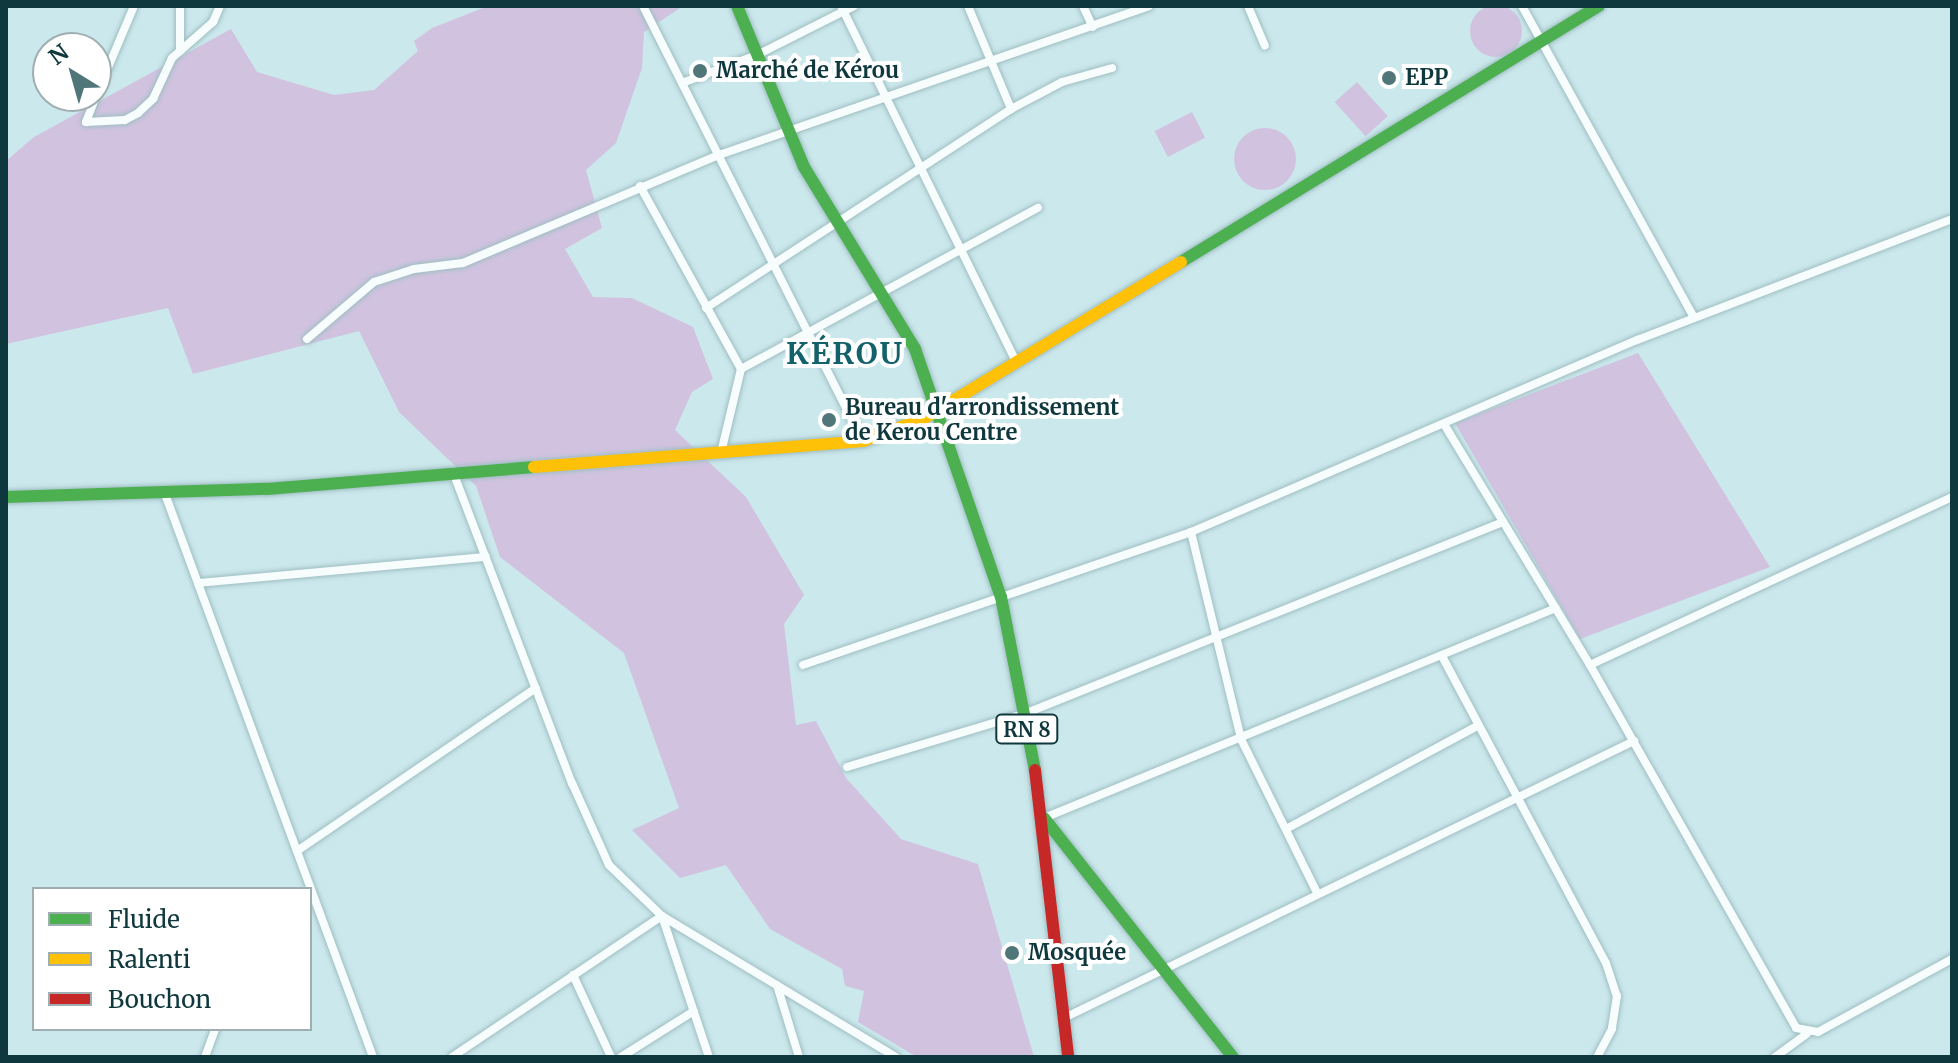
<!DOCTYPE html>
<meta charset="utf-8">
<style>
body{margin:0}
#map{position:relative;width:1958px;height:1063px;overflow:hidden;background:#cbe8ec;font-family:Merriweather,serif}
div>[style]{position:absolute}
.green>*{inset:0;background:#d1c3e0;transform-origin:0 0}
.round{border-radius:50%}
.roads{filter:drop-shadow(0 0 2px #9fbec2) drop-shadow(0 0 2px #9fbec2)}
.street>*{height:8px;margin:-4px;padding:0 4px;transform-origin:4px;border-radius:4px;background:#f7fcfc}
.fast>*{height:12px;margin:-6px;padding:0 6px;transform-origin:6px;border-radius:6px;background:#4caf50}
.slow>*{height:12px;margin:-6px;padding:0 6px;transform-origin:6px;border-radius:6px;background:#ffc107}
.jam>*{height:12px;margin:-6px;padding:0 6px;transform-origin:6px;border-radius:6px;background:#c62828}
.dots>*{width:22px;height:22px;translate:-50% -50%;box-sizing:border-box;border:4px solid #fff;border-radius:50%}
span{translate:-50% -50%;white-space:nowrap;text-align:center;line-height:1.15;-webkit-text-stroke:8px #fff;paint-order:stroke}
.shield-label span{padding:2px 6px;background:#fff;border:2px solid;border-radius:6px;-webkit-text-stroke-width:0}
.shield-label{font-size:20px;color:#0e383d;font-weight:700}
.poi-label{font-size:22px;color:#0e383d;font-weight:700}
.left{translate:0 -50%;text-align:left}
.district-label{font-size:30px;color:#13626b;font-weight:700;letter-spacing:2px}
.frame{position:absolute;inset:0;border:8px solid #0e383d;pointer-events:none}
.legend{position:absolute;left:32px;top:887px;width:280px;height:144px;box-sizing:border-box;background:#fff;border:2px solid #9fafb1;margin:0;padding:10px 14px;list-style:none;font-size:24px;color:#0e383d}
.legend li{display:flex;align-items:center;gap:16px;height:40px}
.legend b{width:40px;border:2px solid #9fafb1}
.north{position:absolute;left:32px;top:32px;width:80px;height:80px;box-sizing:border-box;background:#fff;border:2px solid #9fafb1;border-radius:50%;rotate:323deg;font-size:22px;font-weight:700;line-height:32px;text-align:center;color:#0e383d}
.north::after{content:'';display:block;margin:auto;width:28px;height:36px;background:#50767a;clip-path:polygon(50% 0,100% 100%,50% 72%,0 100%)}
</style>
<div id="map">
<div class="green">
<i class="round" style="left:1470px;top:5px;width:52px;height:52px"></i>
<i style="clip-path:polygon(488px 6px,683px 6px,644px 32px,642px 68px,616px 143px,586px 170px,602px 228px,565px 249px,593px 297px,632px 298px,693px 327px,713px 379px,692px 392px,675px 430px,746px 497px,804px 595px,784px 624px,796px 725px,816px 721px,846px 778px,901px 839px,978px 864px,1034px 1057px,917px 1057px,858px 1022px,864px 991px,845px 986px,842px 969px,770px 929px,726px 865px,680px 878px,632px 830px,679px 808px,624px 653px,500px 557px,476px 486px,399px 412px,359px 331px,193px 374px,168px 308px,6px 344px,6px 161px,34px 137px,231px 29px,257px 72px,334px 95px,374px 90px,418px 51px,414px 41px,432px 28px)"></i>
<i style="left:1357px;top:82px;width:46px;height:30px;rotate:48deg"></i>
<i style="left:1192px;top:112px;width:29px;height:42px;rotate:63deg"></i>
<i class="round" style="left:1234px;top:128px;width:62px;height:62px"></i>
<i style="clip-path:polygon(1638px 353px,1770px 567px,1580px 639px,1455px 423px)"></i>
</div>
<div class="roads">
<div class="street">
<i style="left:180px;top:6px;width:45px;rotate:90deg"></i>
<i style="left:643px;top:6px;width:487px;rotate:63.2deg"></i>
<i style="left:841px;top:6px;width:396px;rotate:63.8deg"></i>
<i style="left:968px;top:6px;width:112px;rotate:67.3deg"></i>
<i style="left:1083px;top:6px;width:23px;rotate:65deg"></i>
<i style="left:1248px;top:6px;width:43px;rotate:67deg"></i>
<i style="left:1522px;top:6px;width:355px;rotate:61.1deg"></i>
<i style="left:682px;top:83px;width:80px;rotate:-20.5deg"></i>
<i style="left:757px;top:55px;width:109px;rotate:-26.8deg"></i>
<i style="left:96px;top:96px;width:28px;rotate:111deg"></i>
<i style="left:86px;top:122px;width:39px;rotate:-3deg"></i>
<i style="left:125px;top:120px;width:15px;rotate:-28deg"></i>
<i style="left:138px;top:113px;width:21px;rotate:-43deg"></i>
<i style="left:153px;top:99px;width:45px;rotate:-65.1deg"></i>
<i style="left:172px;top:58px;width:55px;rotate:-41.3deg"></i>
<i style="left:213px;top:22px;width:17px;rotate:-66deg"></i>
<i style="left:96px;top:96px;width:98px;rotate:-67.1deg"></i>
<i style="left:640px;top:186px;width:209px;rotate:61.1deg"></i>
<i style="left:741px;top:369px;width:86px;rotate:103.4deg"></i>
<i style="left:706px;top:308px;width:364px;rotate:-33.1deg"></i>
<i style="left:1011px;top:109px;width:58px;rotate:-27.9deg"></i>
<i style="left:1062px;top:82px;width:52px;rotate:-15.6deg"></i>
<i style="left:307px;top:339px;width:88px;rotate:-40.4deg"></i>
<i style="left:374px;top:282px;width:42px;rotate:-18deg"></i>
<i style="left:414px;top:269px;width:49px;rotate:-7deg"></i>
<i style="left:463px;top:263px;width:278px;rotate:-22.9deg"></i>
<i style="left:719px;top:155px;width:455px;rotate:-19.1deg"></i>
<i style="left:741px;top:369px;width:338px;rotate:-28.5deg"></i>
<i style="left:1444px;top:424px;width:282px;rotate:58.8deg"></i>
<i style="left:1590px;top:665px;width:417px;rotate:60.4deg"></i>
<i style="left:1796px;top:1028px;width:22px;rotate:10deg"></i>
<i style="left:1818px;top:1032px;width:153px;rotate:-28.6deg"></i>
<i style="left:453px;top:472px;width:333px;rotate:69.1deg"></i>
<i style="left:572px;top:783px;width:90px;rotate:65.7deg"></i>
<i style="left:609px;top:865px;width:74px;rotate:43.9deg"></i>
<i style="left:662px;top:916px;width:273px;rotate:31.1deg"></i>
<i style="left:165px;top:494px;width:600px;rotate:69.72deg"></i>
<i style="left:1191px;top:532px;width:213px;rotate:76.4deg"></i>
<i style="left:1241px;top:739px;width:169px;rotate:63.7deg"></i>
<i style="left:198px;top:583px;width:289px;rotate:-5.2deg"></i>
<i style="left:1443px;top:658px;width:346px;rotate:61.9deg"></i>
<i style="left:1606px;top:963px;width:35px;rotate:72deg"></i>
<i style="left:1617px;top:996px;width:33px;rotate:99deg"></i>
<i style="left:1612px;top:1029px;width:32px;rotate:118deg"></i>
<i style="left:803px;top:665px;width:410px;rotate:-18.9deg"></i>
<i style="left:1191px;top:532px;width:486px;rotate:-23.3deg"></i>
<i style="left:1637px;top:340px;width:337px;rotate:-21deg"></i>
<i style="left:1590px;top:665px;width:399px;rotate:-24.9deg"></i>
<i style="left:847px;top:767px;width:185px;rotate:-16.7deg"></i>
<i style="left:1024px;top:714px;width:516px;rotate:-21.84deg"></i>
<i style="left:1044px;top:818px;width:553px;rotate:-22.3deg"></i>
<i style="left:1286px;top:829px;width:217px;rotate:-28.3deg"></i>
<i style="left:297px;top:851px;width:289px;rotate:-34.3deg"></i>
<i style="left:573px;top:975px;width:90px;rotate:65.1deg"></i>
<i style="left:777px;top:985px;width:75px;rotate:73deg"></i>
<i style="left:1064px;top:1018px;width:634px;rotate:-25.92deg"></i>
<i style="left:205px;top:1057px;width:30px;rotate:-70deg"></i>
<i style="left:452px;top:1057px;width:253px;rotate:-33.9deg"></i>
<i style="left:662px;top:916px;width:149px;rotate:71.6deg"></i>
<i style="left:621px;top:1057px;width:86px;rotate:-32.2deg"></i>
<i style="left:1775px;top:1057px;width:39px;rotate:-36deg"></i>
</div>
<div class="fast">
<i style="left:737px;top:6px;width:174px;rotate:67.4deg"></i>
<i style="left:804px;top:167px;width:213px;rotate:58.6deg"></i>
<i style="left:915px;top:349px;width:262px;rotate:70.9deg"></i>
<i style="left:1001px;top:597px;width:176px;rotate:78.9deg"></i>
<i style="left:1181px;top:262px;width:490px;rotate:-31.5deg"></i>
<i style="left:6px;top:497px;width:261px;rotate:-1.8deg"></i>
<i style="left:267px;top:489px;width:268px;rotate:-4.7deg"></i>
<i style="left:1044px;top:818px;width:305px;rotate:51.7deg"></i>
</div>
<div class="slow">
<i style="left:534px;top:467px;width:330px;rotate:-4.5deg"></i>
<i style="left:863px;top:441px;width:64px;rotate:-20.1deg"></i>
<i style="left:923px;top:419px;width:302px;rotate:-31.3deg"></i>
</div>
<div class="jam">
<i style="left:1035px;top:770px;width:289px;rotate:83.4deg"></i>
</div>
</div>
<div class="dots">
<i style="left:700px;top:71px;background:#50767a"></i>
<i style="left:1389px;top:78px;background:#50767a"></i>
<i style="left:829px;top:420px;background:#50767a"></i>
<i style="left:1012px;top:953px;background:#50767a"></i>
</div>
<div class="shield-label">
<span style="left:1027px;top:729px">RN 8</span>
</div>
<div class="poi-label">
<span class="left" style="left:716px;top:71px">Marché de Kérou</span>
<span class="left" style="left:1405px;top:78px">EPP</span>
<span class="left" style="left:845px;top:420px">Bureau d'arrondissement<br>de Kerou Centre</span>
<span class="left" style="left:1028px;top:953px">Mosquée</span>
</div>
<div class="district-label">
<span style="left:845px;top:353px">KÉROU</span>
</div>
<div class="frame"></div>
<ul class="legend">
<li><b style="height:10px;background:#4caf50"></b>Fluide</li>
<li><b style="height:10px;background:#ffc107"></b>Ralenti</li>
<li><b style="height:10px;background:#c62828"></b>Bouchon</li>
</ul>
<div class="north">N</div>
</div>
